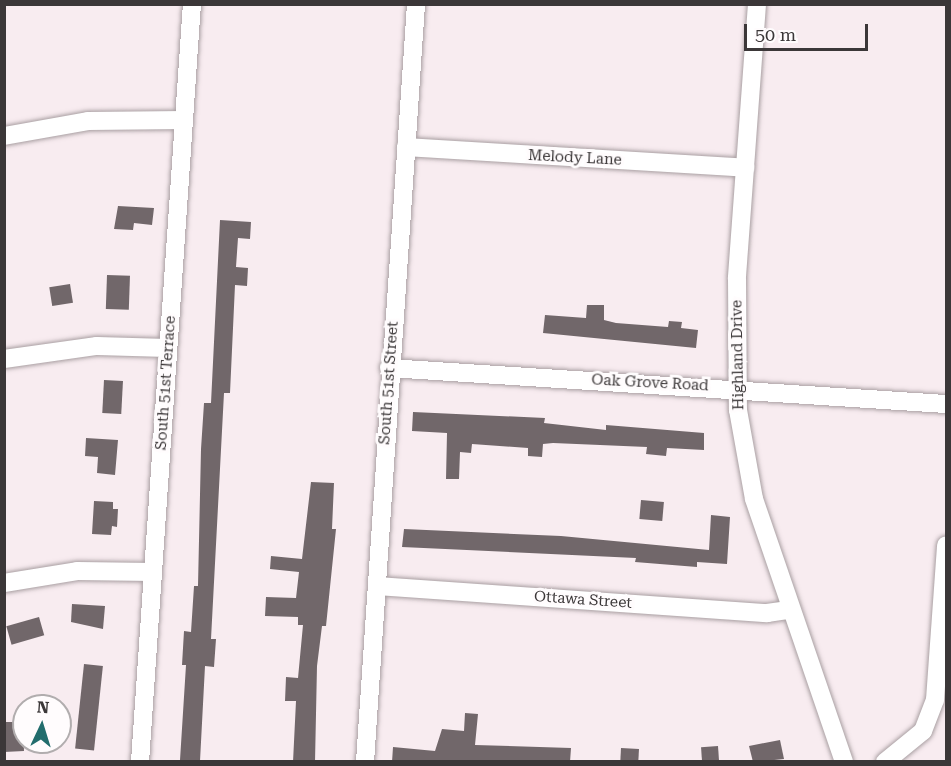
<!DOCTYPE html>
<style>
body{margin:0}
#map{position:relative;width:951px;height:766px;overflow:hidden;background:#f8ecf0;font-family:"Roboto Serif",serif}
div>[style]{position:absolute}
.building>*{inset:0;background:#71676a;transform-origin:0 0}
.roads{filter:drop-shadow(0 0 2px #a99fa2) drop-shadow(0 0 2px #a99fa2)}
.minor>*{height:18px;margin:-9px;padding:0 9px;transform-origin:9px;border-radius:9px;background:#fff}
span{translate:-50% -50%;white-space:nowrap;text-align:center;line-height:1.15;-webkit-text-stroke:6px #fffcfd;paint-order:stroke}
.street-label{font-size:15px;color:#3b3738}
.frame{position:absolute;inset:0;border:6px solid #3b3738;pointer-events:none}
.north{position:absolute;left:12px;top:694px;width:60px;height:60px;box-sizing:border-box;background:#fffcfd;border:2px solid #b1adae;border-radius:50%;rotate:4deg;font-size:16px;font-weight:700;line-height:24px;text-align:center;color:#3b3738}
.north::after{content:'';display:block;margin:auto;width:21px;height:27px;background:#226d6d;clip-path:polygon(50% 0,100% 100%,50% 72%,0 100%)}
.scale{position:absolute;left:744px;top:24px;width:124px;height:27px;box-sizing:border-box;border:3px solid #3b3738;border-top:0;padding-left:8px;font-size:18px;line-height:21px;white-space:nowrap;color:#3b3738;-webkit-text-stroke:4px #fffcfd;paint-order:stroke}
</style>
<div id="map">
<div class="building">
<i style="clip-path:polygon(118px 206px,154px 208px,152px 225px,134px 223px,133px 230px,114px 229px)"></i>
<i style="clip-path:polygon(220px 220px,251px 222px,250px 239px,238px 238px,236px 267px,248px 268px,247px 286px,235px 285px,230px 393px,224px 393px,211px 639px,216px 639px,214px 667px,205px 666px,200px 761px,180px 760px,186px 665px,182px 665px,184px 631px,191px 632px,194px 586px,198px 586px,201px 449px,204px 403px,211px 403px)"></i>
<i style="left:107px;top:275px;width:23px;height:34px;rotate:2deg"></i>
<i style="left:70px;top:284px;width:19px;height:21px;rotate:81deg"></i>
<i style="clip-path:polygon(587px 305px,604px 305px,604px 320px,616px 323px,668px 327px,669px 321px,682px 322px,681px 328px,698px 330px,696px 348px,543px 333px,545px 315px,586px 318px)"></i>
<i style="left:104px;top:380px;width:19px;height:33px;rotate:3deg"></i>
<i style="clip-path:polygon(413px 412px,545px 418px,544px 423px,606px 430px,606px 425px,704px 433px,704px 450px,667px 448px,666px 456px,646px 454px,647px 447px,553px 443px,543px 444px,542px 457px,528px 456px,528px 448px,472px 444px,471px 453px,460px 452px,459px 479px,446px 479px,447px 433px,412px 431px)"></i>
<i style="clip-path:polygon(86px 438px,118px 440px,115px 475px,97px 473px,98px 457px,85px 456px)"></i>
<i style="clip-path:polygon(311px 482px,334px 483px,332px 529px,336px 529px,326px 626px,322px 626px,317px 666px,315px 762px,293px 762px,296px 701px,285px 701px,286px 677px,298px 678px,303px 625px,298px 625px,298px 617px,265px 616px,266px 597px,296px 598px,299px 572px,270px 569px,271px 556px,302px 559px)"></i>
<i style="left:641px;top:500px;width:23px;height:19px;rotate:5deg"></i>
<i style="clip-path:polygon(94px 501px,113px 502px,113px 509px,118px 509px,117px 527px,112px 526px,111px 535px,92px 534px)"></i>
<i style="clip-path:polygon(711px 515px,730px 517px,727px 564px,697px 562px,697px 567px,635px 562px,636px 558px,402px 547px,404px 529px,561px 536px,709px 550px)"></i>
<i style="clip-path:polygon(72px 604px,105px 606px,103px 629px,71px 622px)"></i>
<i style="left:39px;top:617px;width:19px;height:34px;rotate:74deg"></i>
<i style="left:84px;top:664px;width:19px;height:85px;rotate:6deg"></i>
<i style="clip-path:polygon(465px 713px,478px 714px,475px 745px,571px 748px,570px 762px,392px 762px,393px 747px,435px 751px,442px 729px,464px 731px)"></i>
<i style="clip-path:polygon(6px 722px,23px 722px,24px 751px,4px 752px)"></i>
<i style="clip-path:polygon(780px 740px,784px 759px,753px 762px,749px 746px)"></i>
<i style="left:718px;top:746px;width:16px;height:17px;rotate:86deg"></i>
<i style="left:621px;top:748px;width:18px;height:14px;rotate:3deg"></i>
</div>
<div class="roads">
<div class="minor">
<i style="left:757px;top:4px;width:276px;rotate:94.2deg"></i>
<i style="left:737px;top:279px;width:131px;rotate:89.6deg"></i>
<i style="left:738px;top:410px;width:90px;rotate:79.8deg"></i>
<i style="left:754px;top:499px;width:278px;rotate:71.1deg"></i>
<i style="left:4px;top:136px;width:85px;rotate:-10.1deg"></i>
<i style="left:88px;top:121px;width:96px;rotate:-0.6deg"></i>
<i style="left:406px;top:147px;width:340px;rotate:3.5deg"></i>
<i style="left:4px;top:359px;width:94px;rotate:-8deg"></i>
<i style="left:97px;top:346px;width:71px;rotate:1.6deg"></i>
<i style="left:389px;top:368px;width:558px;rotate:3.7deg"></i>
<i style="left:4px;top:583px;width:74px;rotate:-9.3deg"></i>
<i style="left:77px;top:571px;width:76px;rotate:0.8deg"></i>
<i style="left:377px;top:586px;width:391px;rotate:4deg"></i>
<i style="left:767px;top:613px;width:22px;rotate:-8deg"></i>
<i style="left:140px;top:762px;width:760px;rotate:-86.08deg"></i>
<i style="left:365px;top:762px;width:760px;rotate:-86.15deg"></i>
<i style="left:885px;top:762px;width:49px;rotate:-39.2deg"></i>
<i style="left:923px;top:731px;width:33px;rotate:-69deg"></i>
<i style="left:935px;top:700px;width:155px;rotate:-85.9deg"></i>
</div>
</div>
<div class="street-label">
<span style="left:575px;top:158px;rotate:3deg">Melody Lane</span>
<span style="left:738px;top:355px;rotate:-91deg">Highland Drive</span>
<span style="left:166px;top:383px;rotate:-86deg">South 51st Terrace</span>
<span style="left:389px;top:383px;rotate:-86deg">South 51st Street</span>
<span style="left:650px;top:383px;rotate:3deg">Oak Grove Road</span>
<span style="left:583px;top:600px;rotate:4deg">Ottawa Street</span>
</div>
<div class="frame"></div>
<div class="north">N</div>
<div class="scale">50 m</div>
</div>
